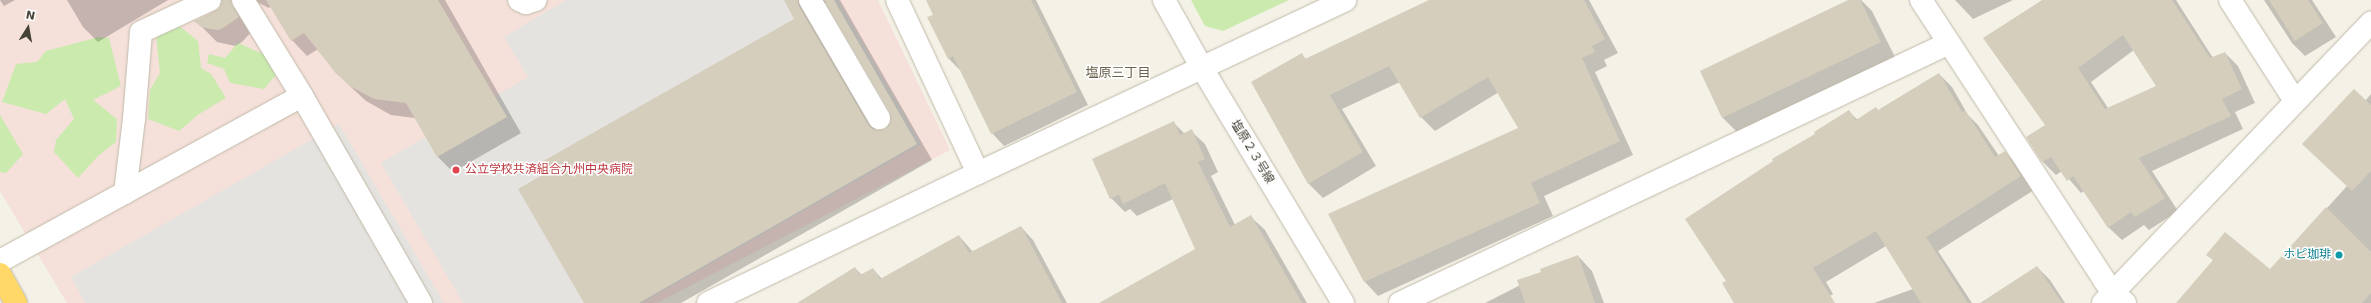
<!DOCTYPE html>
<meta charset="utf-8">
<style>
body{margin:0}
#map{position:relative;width:2371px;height:303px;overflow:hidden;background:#f4f1e7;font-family:"DejaVu Sans","Noto Sans JP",sans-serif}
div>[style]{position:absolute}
.medical>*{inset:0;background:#f5e0da}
.green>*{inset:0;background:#caeaae}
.parking>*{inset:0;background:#e5e3df}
.shadow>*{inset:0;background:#0003}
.building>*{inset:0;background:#d6cebc}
.roads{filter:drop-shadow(0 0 1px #c0baa9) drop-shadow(0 0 1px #c0baa9)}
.minor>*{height:22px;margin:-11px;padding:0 11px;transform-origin:11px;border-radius:11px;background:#fff}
.highway>*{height:22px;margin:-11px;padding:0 11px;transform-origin:11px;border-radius:11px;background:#ffd867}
.dots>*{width:11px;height:11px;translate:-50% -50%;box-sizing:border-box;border:2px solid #fff;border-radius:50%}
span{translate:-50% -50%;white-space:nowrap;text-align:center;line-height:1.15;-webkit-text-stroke:3px #fff;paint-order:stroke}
.street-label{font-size:12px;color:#474236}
.health-label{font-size:12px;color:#be3a42}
.left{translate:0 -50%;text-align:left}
.culture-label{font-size:12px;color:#0d838f}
.right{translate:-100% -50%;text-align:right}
.neighbourhood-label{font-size:13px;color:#6b614c}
.north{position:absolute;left:8px;top:8px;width:40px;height:40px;-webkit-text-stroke:3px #fff;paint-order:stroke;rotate:11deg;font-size:11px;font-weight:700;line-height:16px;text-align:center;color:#474236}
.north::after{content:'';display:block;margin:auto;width:14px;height:18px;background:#474236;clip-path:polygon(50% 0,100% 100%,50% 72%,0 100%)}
</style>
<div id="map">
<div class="medical">
<i style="clip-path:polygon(0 0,878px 0,950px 150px,657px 303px,67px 303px,0 191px)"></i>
</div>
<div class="green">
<i style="clip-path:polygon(1191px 0,1289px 0,1223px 31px,1205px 26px)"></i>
<i style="clip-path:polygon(178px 25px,198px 41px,201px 68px,211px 74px,226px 98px,199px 114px,179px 131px,148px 119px,150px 90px,160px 73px,156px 36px)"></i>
<i style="clip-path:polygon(99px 37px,109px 38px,121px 86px,93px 100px,117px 119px,116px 142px,99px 155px,78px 178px,54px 152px,56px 140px,74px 119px,65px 99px,46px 114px,2px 102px,16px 64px,37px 62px,46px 51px)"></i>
<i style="clip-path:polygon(238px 43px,265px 55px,276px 75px,264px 89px,230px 83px,224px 69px,207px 63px,209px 54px,225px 58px)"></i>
<i style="clip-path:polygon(0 115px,23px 154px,6px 173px,0 172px)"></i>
</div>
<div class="parking">
<i style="clip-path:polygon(566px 0,838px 0,921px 144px,642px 303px,463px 303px,381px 163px,528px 77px,504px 37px)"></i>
<i style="clip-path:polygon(339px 124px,444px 303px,85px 303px,71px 277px)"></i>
</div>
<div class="shadow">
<i style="clip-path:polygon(0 0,15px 0,4px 6px)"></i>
<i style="clip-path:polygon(67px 0,168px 0,98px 42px,83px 27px)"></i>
<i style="clip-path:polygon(185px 0,445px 0,521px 133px,453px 172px,438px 157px,415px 118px,391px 115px,366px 101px,335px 72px,318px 49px,307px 56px,292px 40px,271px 6px,269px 8px,259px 3px,252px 5px,252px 31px,242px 42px,235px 46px,217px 42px,196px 21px,221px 8px,222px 5px,199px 14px)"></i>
<i style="clip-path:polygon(evenodd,785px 0,840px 0,932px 160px,681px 303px,585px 303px,545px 174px,796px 19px,785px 0,827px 3px,891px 111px,893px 118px,886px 129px,878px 131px,815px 23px,819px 5px,827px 3px)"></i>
<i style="clip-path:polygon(928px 0,1036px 0,1088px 105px,1004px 146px,992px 133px,961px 71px,948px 58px,935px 15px)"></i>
<i style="clip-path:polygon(1430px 0,1589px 0,1618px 53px,1604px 60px,1607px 66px,1595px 72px,1633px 155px,1544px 196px,1553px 216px,1378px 296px,1365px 282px,1330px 214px,1520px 128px,1499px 92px,1435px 131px,1421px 117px,1400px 82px,1342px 109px,1376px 166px,1323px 198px,1309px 184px,1253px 83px,1301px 55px,1306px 59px)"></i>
<i style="clip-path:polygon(1850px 0,1861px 0,1872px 11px,1895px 57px,1738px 133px,1723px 118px,1701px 72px)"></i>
<i style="clip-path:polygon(1955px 0,2013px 0,1973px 19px)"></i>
<i style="clip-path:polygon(evenodd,2044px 0,2176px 0,2213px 58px,2225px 53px,2238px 66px,2255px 103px,2235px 112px,2243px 129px,2152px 171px,2178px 211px,2149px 230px,2144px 225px,2122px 240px,2108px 227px,2084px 191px,2081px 193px,2062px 171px,2056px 175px,2043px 162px,2027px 138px,2046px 126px,2044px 0,2134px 50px,2157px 87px,2108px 108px,2091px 82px,2134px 50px)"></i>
<i style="clip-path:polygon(2264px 0,2312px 0,2336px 37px,2305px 56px,2292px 43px)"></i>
<i style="clip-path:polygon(1939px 74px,1952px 87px,1968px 115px,1978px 125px,1999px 156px,2005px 152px,2018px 166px,2034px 190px,1938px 251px,1972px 303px,1874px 303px,1913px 289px,1886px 246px,1826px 282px,1833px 294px,1819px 303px,1735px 303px,1727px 281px,1817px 135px,1849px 112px,1858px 120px,1878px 111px)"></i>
<i style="clip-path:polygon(2371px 94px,2371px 303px,2198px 303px,2213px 260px,2207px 255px,2270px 271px,2347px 186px,2365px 101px)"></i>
<i style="clip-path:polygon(1173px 122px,1185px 134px,1191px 131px,1205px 144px,1218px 172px,1211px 176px,1235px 225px,1251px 217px,1265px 230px,1307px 303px,1131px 303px,1196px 249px,1173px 199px,1137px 216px,1130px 209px,1125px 212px,1111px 198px)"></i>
<i style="clip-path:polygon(1021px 227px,1033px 240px,1067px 303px,799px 303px,855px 268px,862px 275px,873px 269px,882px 279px,959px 236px,973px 252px)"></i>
<i style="clip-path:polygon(1578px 256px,1592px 271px,1604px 303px,1485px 303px)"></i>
<i style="clip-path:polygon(2037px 267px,2050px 280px,2065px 303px,1994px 303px)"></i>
</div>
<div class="building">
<i style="clip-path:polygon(222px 0,231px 0,239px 17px,226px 26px,219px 30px,210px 29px,201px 27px,194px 21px,216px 11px,220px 7px)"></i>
<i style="clip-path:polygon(266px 0,438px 0,507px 117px,437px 157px,406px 103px,374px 99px,350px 86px,335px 72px,304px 33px,291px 41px)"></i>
<i style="clip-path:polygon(784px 0,798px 0,799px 6px,868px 124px,873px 129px,885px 129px,890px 124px,890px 112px,824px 0,834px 0,917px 144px,639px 303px,584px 303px,518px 189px,544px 174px,538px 164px,794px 19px)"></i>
<i style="clip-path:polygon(926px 0,1031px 0,1077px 92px,991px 134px,953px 56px,948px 59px,927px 17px,933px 15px)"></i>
<i style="clip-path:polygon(1429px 0,1584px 0,1605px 39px,1592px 46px,1595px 52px,1582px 58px,1620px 141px,1531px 183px,1540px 203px,1364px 282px,1328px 214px,1518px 128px,1488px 77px,1420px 118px,1389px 66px,1330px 95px,1363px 152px,1308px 184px,1251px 82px,1302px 53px,1305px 59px)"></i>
<i style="clip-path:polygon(1848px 0,1860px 0,1881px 42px,1722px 118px,1700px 71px)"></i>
<i style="clip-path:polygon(evenodd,2042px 0,2172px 0,2210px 58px,2225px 52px,2242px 89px,2222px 99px,2231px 116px,2139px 158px,2165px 198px,2135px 217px,2131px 212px,2108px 228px,2073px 176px,2067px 181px,2051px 157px,2042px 162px,2026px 137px,2045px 125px,1983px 38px,2042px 0,2123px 35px,2156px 86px,2105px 109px,2078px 68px,2123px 35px)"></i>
<i style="clip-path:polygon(2269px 0,2308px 0,2323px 23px,2295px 41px)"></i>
<i style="clip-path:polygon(1939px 73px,1962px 112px,1965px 110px,1995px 157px,2005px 151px,2021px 176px,1926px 237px,1968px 303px,1921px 303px,1876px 231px,1813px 268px,1835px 303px,1734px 303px,1722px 283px,1726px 281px,1685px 219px,1773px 161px,1772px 159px,1815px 134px,1814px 132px,1849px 110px,1856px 120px,1876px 107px,1878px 110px)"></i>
<i style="clip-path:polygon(2354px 89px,2371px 105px,2371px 171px,2352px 191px,2302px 144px)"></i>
<i style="clip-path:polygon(1174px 121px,1180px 135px,1192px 129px,1205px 159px,1198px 162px,1230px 227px,1251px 215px,1302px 303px,1099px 303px,1195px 249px,1165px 183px,1123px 204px,1119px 195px,1110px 199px,1092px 159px)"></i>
<i style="clip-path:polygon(2326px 207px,2371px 252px,2371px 293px,2362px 303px,2176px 303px,2213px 260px,2206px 255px,2225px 232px,2270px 269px)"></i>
<i style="clip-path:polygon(1021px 226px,1062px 303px,797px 303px,855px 267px,860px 275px,873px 268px,880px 279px,959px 235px,969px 253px)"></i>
<i style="clip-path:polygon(1578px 255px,1595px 303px,1525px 303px,1517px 280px,1541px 272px,1540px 269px)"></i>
<i style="clip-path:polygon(2037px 266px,2062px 303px,1980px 303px)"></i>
</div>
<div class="roads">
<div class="minor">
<i style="left:243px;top:0;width:113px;rotate:58.4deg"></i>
<i style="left:519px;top:0;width:8px;rotate:23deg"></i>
<i style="left:526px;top:3px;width:10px;rotate:-17deg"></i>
<i style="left:810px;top:0;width:137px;rotate:59.7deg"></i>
<i style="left:897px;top:0;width:191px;rotate:64.9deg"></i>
<i style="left:1164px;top:0;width:78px;rotate:60.8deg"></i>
<i style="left:1202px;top:68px;width:274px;rotate:59deg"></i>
<i style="left:1921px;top:0;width:334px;rotate:56.8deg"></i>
<i style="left:2104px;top:280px;width:14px;rotate:56deg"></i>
<i style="left:2112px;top:292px;width:17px;rotate:40deg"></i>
<i style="left:2230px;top:0;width:120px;rotate:57.2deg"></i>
<i style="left:125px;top:193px;width:75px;rotate:-83.1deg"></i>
<i style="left:134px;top:119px;width:87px;rotate:-85.4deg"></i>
<i style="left:141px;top:32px;width:76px;rotate:-24.9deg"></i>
<i style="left:0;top:261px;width:344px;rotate:-28.7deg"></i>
<i style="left:302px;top:96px;width:239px;rotate:60.1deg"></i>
<i style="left:708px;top:303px;width:300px;rotate:-25.7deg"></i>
<i style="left:978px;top:173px;width:406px;rotate:-25.2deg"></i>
<i style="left:1400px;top:303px;width:607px;rotate:-25.34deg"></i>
<i style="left:2103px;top:303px;width:388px;rotate:-46.3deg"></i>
</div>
<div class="highway">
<i style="left:0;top:274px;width:33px;rotate:61deg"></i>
</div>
</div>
<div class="dots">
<i style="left:456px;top:170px;background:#e0444e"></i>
<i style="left:2339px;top:255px;background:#0f9aa8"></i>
</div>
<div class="street-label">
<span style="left:1252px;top:152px;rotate:59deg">塩原２３号線</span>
</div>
<div class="health-label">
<span class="left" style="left:465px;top:170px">公立学校共済組合九州中央病院</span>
</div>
<div class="culture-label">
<span class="right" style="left:2331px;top:255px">ホピ珈琲</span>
</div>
<div class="neighbourhood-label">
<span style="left:1118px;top:73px">塩原三丁目</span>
</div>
<div class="north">N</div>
</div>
